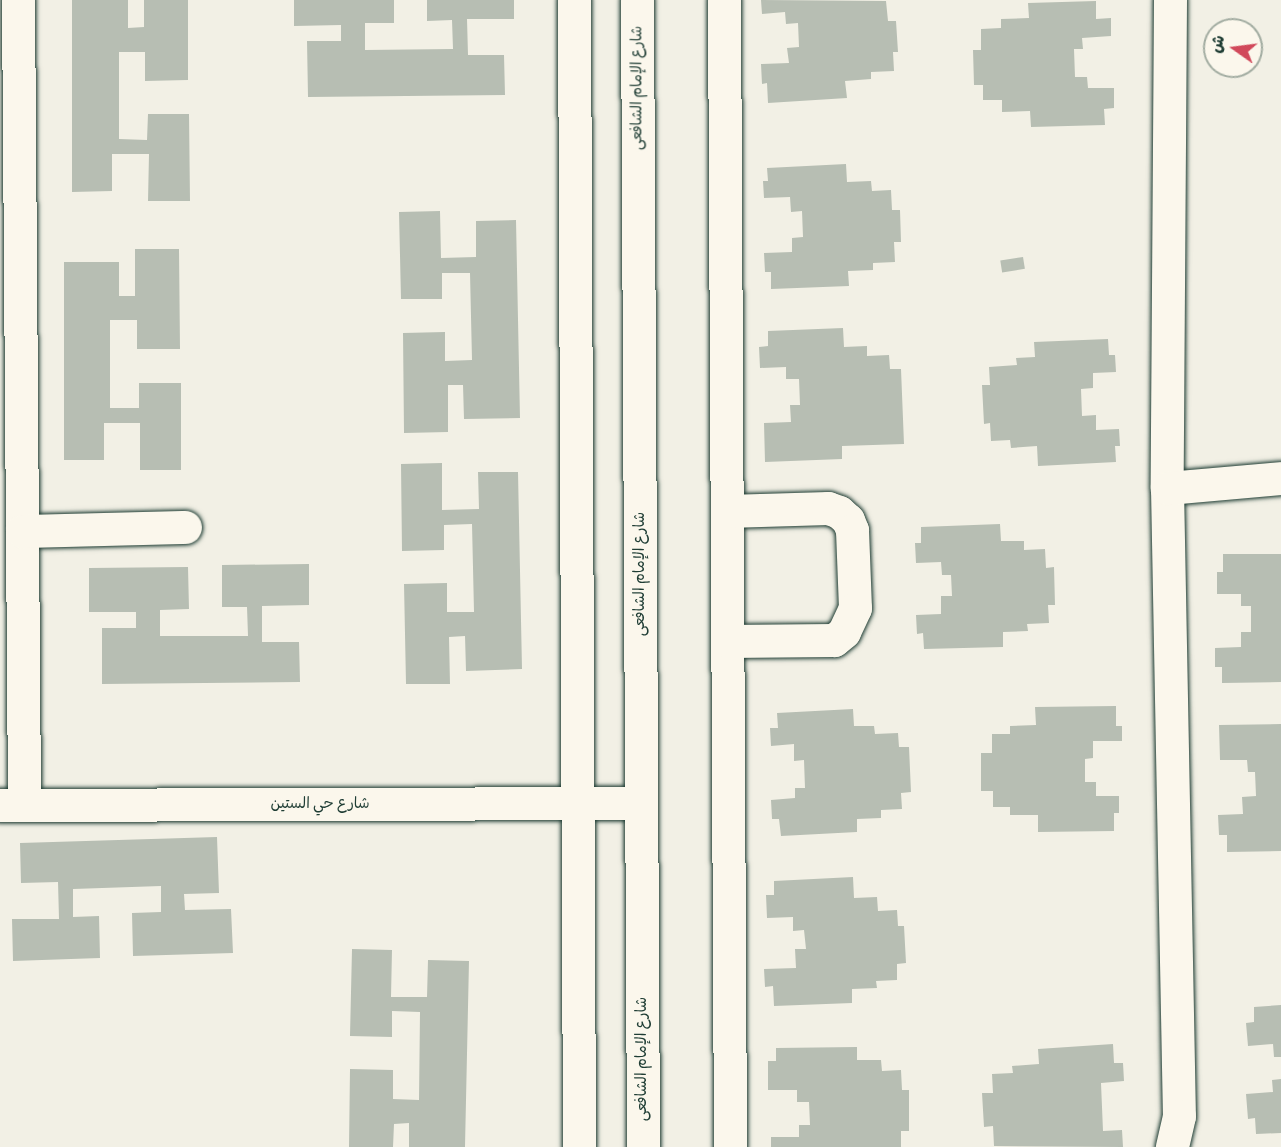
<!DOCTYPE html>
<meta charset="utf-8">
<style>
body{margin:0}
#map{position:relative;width:1281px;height:1147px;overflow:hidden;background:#f2f0e5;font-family:Pangolin,"Playpen Sans Arabic",sans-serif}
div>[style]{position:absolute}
.building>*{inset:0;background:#b7beb3;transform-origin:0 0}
.roads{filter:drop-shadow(0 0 2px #1f3d34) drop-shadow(0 0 2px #1f3d34)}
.minor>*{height:33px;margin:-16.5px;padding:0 16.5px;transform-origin:16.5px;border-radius:16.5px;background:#fbf7ec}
.major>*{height:33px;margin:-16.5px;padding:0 16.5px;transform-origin:16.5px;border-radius:16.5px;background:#fbf7ec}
span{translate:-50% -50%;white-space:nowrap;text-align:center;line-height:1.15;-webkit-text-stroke:6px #fbf7ec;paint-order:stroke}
.street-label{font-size:15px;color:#1f3d34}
.north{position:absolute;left:1203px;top:18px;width:60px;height:60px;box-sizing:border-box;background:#fbf7ec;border:2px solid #a3ada2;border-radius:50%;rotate:284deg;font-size:16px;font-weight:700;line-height:24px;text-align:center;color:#1f3d34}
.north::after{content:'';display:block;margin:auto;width:21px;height:27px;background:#d1495b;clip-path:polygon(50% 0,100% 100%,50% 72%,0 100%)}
</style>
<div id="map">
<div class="building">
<i style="clip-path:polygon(72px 0,128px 0,128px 28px,144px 27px,144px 0,188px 0,188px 80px,145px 81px,145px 52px,119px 52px,119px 139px,147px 140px,148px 114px,189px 114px,190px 201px,148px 201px,149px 154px,112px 154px,112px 191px,72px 192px)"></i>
<i style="clip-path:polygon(294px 0,394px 0,394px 23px,365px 23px,365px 50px,453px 49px,452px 20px,427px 21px,427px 0,514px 0,514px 19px,467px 19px,468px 55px,504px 55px,505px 95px,308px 97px,307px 41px,341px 41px,341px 25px,294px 26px)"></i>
<i style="clip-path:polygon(761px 0,886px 1px,888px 21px,896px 21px,898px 52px,893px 52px,894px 71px,871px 72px,871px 79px,845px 81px,847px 98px,768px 103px,767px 83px,762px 84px,761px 64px,789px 63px,787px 48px,799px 47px,798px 23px,786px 24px,785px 12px,762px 14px)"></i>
<i style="clip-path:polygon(1096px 1px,1096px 19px,1111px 18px,1111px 36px,1082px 38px,1083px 49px,1074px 49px,1075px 77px,1087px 77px,1088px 88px,1114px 88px,1114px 108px,1104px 109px,1105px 125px,1031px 127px,1030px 111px,1002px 112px,1002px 100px,983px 100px,983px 85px,974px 85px,973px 50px,981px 50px,981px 29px,1001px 28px,1001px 19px,1029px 18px,1028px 3px)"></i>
<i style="clip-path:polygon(846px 164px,847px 182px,871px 181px,872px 191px,891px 190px,892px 210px,900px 210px,901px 242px,894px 242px,895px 262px,873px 263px,873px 270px,848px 271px,849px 286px,771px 289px,771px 272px,765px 272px,764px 253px,792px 252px,792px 238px,803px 237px,802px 211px,791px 212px,790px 197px,764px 198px,763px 181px,768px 181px,767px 168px)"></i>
<i style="clip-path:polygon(440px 211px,441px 258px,476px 257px,476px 221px,516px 220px,520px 418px,464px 419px,463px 385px,448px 385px,448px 432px,404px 433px,403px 333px,445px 332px,445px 361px,472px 360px,470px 273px,442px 273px,442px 299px,401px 299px,399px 212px)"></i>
<i style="clip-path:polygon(135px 249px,179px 249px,180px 349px,137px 349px,137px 320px,110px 320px,110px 408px,139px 408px,139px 383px,181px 383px,181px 470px,140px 470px,140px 423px,104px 423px,104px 460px,64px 460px,64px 262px,119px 262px,119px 296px,135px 296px)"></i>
<i style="left:1023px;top:257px;width:12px;height:23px;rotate:81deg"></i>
<i style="clip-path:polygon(843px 328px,844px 347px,867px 346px,867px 356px,889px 355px,890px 369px,901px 369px,904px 444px,842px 446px,842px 459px,765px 462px,764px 423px,791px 422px,790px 405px,800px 405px,799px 379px,786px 379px,786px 367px,760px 368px,759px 347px,768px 346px,768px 331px)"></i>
<i style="clip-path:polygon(1108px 339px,1109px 355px,1115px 355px,1116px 372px,1093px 373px,1093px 388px,1081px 389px,1082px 416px,1096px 415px,1096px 430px,1119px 429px,1120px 446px,1115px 446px,1116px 462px,1038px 466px,1037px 446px,1011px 448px,1010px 440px,991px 441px,990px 423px,984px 424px,982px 385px,990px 385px,989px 367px,1017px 365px,1016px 358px,1035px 357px,1034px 342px)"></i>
<i style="clip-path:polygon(442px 463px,442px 510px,479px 509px,478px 472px,518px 472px,522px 669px,466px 671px,465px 636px,449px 637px,450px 684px,406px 684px,404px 584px,447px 583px,447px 612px,474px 612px,472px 524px,444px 525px,444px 550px,402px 551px,401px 464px)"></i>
<i style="clip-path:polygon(1000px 524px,1001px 541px,1024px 541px,1024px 550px,1045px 549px,1046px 568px,1054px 567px,1055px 605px,1048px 605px,1049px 623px,1027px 624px,1028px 631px,1003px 632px,1003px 647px,924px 649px,923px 633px,917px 634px,916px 615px,941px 614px,941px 596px,952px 596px,951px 575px,942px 575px,941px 562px,916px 563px,915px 543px,921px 543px,921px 527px)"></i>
<i style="clip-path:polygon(1223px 554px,1281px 554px,1281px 682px,1222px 683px,1222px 667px,1215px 667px,1215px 648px,1241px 647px,1241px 632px,1251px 632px,1251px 606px,1241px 606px,1241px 594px,1217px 594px,1217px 572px,1223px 572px)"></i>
<i style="clip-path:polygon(309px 564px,309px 605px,262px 606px,262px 642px,299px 642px,300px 682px,102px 684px,102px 628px,136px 628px,136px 612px,89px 612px,89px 568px,188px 567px,189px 609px,160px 610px,160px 636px,248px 636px,247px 607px,222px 607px,222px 565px)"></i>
<i style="clip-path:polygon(1116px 706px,1116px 726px,1122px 726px,1122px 741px,1093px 741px,1093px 758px,1085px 759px,1085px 782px,1096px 782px,1096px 796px,1119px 796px,1119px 813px,1114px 813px,1114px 831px,1038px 832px,1038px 815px,1010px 815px,1010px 807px,993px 807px,993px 791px,981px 791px,981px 753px,992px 753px,992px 734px,1010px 734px,1010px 726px,1036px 725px,1035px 707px)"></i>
<i style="clip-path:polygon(853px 709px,854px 726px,874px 726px,875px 734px,898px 733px,899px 747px,909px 747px,911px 792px,901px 793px,902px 809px,881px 810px,881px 818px,857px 819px,857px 832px,781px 836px,779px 819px,772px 819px,771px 800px,795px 798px,795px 788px,805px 788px,804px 760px,794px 761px,794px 744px,771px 746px,770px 728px,778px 728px,777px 713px)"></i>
<i style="clip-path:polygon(1281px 724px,1281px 851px,1227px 852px,1227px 835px,1219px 835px,1218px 815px,1243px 814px,1242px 797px,1256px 796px,1255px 772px,1248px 772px,1247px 760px,1220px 760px,1219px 725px)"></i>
<i style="clip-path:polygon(217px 837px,219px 893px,184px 894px,185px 910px,231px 909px,233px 953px,133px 956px,132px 913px,161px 912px,161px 886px,73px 889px,73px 917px,99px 916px,100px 958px,13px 961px,12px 919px,59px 919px,58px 882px,21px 883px,20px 843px)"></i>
<i style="clip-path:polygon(853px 877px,854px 898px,877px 897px,878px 911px,897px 910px,898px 926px,904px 926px,906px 963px,897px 964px,897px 980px,876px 981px,877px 988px,852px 989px,852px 1003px,774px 1006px,773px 986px,765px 987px,764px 969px,796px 968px,795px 949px,806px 949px,804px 930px,793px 931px,793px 917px,767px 918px,766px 895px,774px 895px,774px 881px)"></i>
<i style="clip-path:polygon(352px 949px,392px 950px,391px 997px,427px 997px,428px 960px,469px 961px,465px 1147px,409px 1147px,409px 1123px,394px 1124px,393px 1147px,349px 1147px,350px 1069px,393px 1070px,393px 1099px,419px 1100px,420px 1012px,392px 1011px,392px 1037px,350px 1036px)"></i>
<i style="clip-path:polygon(1281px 1005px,1281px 1057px,1274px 1057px,1273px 1044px,1248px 1046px,1246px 1023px,1254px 1022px,1254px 1007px)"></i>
<i style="clip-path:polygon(1113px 1044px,1114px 1063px,1123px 1063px,1124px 1081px,1101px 1083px,1103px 1131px,1122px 1130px,1123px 1147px,994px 1146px,993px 1126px,984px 1127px,982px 1093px,993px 1093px,992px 1074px,1013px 1073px,1012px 1066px,1039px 1064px,1038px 1049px)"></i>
<i style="clip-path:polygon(857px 1047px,857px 1060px,881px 1060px,882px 1071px,901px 1070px,902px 1090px,909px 1090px,909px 1131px,901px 1131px,901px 1147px,771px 1147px,771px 1137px,799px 1137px,799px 1125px,810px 1125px,809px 1102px,797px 1102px,797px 1090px,768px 1090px,768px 1061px,776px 1061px,776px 1048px)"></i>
<i style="clip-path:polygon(1281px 1079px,1281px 1133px,1256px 1134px,1255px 1118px,1248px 1119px,1246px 1094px,1273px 1092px,1272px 1080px)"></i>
</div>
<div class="roads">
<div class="minor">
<i style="left:18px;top:0;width:805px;rotate:89.57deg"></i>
<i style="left:724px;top:0;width:1147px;rotate:89.7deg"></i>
<i style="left:1170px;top:0;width:488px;rotate:90.4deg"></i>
<i style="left:1167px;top:488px;width:628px;rotate:88.91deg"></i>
<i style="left:1179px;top:1116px;width:32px;rotate:103deg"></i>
<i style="left:1167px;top:488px;width:114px;rotate:-5deg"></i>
<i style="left:727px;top:511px;width:101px;rotate:-1.7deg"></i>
<i style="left:828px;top:508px;width:12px;rotate:20deg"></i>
<i style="left:839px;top:512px;width:12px;rotate:42deg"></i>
<i style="left:848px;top:520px;width:11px;rotate:68deg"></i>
<i style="left:852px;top:530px;width:78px;rotate:87.8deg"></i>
<i style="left:855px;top:608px;width:26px;rotate:115deg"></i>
<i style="left:844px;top:632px;width:13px;rotate:141deg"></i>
<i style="left:834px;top:640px;width:107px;rotate:179.5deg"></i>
<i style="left:22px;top:531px;width:163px;rotate:-1.4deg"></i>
<i style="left:0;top:805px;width:641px;rotate:-0.18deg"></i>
</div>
<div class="major">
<i style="left:574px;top:0;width:1147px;rotate:89.75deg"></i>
<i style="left:637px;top:0;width:1147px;rotate:89.7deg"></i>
</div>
</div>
<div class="street-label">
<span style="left:637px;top:88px;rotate:-90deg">شارع الإمام الشافعى</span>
<span style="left:640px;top:574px;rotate:-90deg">شارع الإمام الشافعى</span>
<span style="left:320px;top:804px">شارع حي الستين</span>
<span style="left:642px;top:1059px;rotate:-90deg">شارع الإمام الشافعى</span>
</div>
<div class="north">ش</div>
</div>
